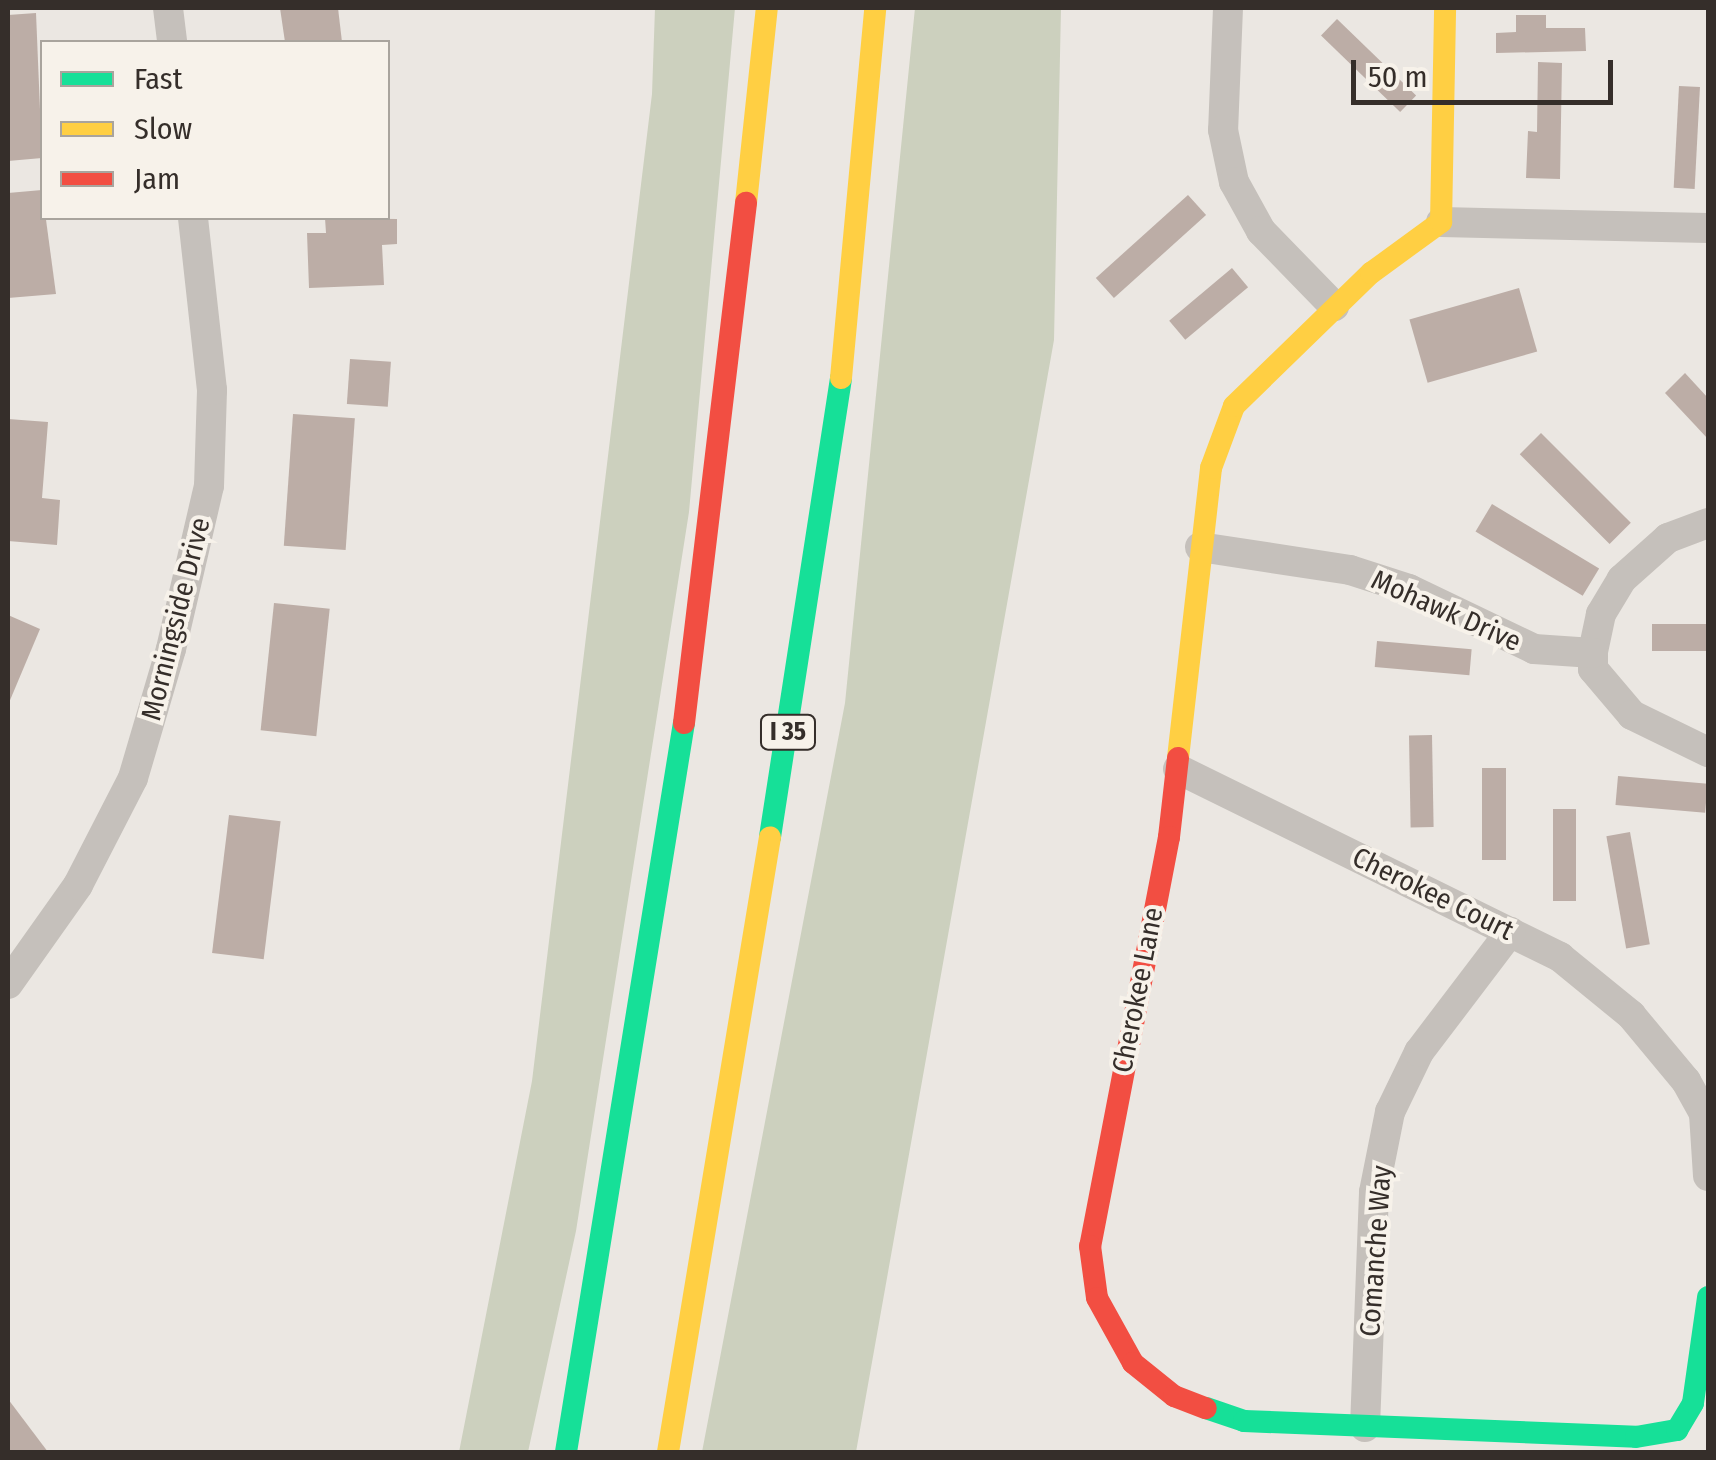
<!DOCTYPE html>
<style>
body{margin:0}
#map{position:relative;width:1716px;height:1460px;overflow:hidden;background:#ebe7e2;font-family:"Fira Sans Condensed",sans-serif}
div>[style]{position:absolute}
.green>*{inset:0;background:#ccd0be}
.building>*{inset:0;background:#bcada6;transform-origin:0 0}
.street>*{height:30px;margin:-15px;padding:0 15px;transform-origin:15px;border-radius:15px;background:#c5c0bb}
.fast>*{height:22px;margin:-11px;padding:0 11px;transform-origin:11px;border-radius:11px;background:#16e098}
.slow>*{height:22px;margin:-11px;padding:0 11px;transform-origin:11px;border-radius:11px;background:#ffcf43}
.jam>*{height:22px;margin:-11px;padding:0 11px;transform-origin:11px;border-radius:11px;background:#f24e42}
span{translate:-50% -50%;white-space:nowrap;text-align:center;line-height:1.15;-webkit-text-stroke:8px #f7f2ea;paint-order:stroke}
.shield-label span{padding:2px 8px;background:#f7f2ea;border:2px solid;border-radius:8px;-webkit-text-stroke-width:0}
.shield-label{font-size:25px;color:#352e2a;font-weight:700}
.street-label{font-size:28px;color:#352e2a}
.frame{position:absolute;inset:0;border:10px solid #352e2a;pointer-events:none}
.legend{position:absolute;left:40px;top:40px;width:350px;height:180px;box-sizing:border-box;background:#f7f2ea;border:2px solid #a9a49d;margin:0;padding:12px 18px;list-style:none;font-size:30px;color:#352e2a}
.legend li{display:flex;align-items:center;gap:20px;height:50px}
.legend b{width:50px;border:2px solid #a9a49d}
.scale{position:absolute;left:1351px;top:60px;width:262px;height:45px;box-sizing:border-box;border:5px solid #352e2a;border-top:0;padding-left:12px;font-size:30px;line-height:35px;white-space:nowrap;color:#352e2a;-webkit-text-stroke:8px #f7f2ea;paint-order:stroke}
</style>
<div id="map">
<div class="green">
<i style="clip-path:polygon(655px 8px,735px 8px,689px 512px,576px 1231px,528px 1452px,459px 1452px,532px 1081px,652px 94px)"></i>
<i style="clip-path:polygon(915px 8px,1061px 8px,1054px 340px,856px 1452px,702px 1452px,845px 703px)"></i>
</div>
<div class="building">
<i style="clip-path:polygon(280px 8px,338px 8px,342px 42px,285px 42px)"></i>
<i style="clip-path:polygon(36px 13px,42px 158px,8px 161px,8px 15px)"></i>
<i style="clip-path:polygon(1516px 15px,1546px 15px,1546px 28px,1585px 28px,1586px 51px,1496px 53px,1496px 33px,1516px 32px)"></i>
<i style="left:1337px;top:19px;width:110px;height:23px;rotate:44deg"></i>
<i style="clip-path:polygon(1538px 62px,1562px 63px,1560px 179px,1526px 178px,1528px 131px,1537px 132px)"></i>
<i style="left:1679px;top:86px;width:21px;height:102px;rotate:3deg"></i>
<i style="clip-path:polygon(42px 190px,56px 294px,8px 298px,8px 193px)"></i>
<i style="left:1188px;top:195px;width:27px;height:124px;rotate:48deg"></i>
<i style="clip-path:polygon(325px 218px,397px 219px,397px 244px,382px 245px,384px 285px,309px 288px,307px 233px,326px 233px)"></i>
<i style="left:1232px;top:268px;width:25px;height:82px;rotate:50deg"></i>
<i style="left:1519px;top:288px;width:66px;height:114px;rotate:74deg"></i>
<i style="left:350px;top:359px;width:41px;height:45px;rotate:4deg"></i>
<i style="clip-path:polygon(1685px 373px,1708px 398px,1708px 439px,1665px 393px)"></i>
<i style="left:293px;top:414px;width:62px;height:132px;rotate:4deg"></i>
<i style="clip-path:polygon(8px 419px,48px 422px,42px 498px,60px 500px,57px 545px,8px 541px)"></i>
<i style="left:1541px;top:433px;width:127px;height:30px;rotate:45deg"></i>
<i style="left:1492px;top:504px;width:125px;height:32px;rotate:31deg"></i>
<i style="left:274px;top:603px;width:56px;height:128px;rotate:6deg"></i>
<i style="clip-path:polygon(8px 615px,40px 629px,8px 705px)"></i>
<i style="left:1708px;top:624px;width:27px;height:56px;rotate:90deg"></i>
<i style="left:1377px;top:641px;width:95px;height:26px;rotate:5deg"></i>
<i style="left:1432px;top:735px;width:92px;height:23px;rotate:89deg"></i>
<i style="left:1482px;top:768px;width:24px;height:92px"></i>
<i style="left:1618px;top:776px;width:90px;height:29px;rotate:5deg"></i>
<i style="left:1553px;top:809px;width:23px;height:92px"></i>
<i style="left:229px;top:815px;width:52px;height:139px;rotate:7deg"></i>
<i style="left:1630px;top:832px;width:114px;height:24px;rotate:80deg"></i>
<i style="clip-path:polygon(8px 1399px,48px 1452px,8px 1452px)"></i>
</div>
<div class="street">
<i style="left:168px;top:8px;width:34px;rotate:83deg"></i>
<i style="left:1228px;top:8px;width:122px;rotate:92.3deg"></i>
<i style="left:1223px;top:130px;width:53px;rotate:78.1deg"></i>
<i style="left:1234px;top:182px;width:56px;rotate:61.1deg"></i>
<i style="left:1261px;top:231px;width:105px;rotate:45.8deg"></i>
<i style="left:1441px;top:222px;width:267px;rotate:1.3deg"></i>
<i style="left:1708px;top:523px;width:43px;rotate:159.4deg"></i>
<i style="left:1668px;top:538px;width:62px;rotate:138.3deg"></i>
<i style="left:1622px;top:579px;width:41px;rotate:121deg"></i>
<i style="left:1601px;top:614px;width:40px;rotate:102deg"></i>
<i style="left:1593px;top:653px;width:16px;rotate:90deg"></i>
<i style="left:1593px;top:669px;width:60px;rotate:49.7deg"></i>
<i style="left:1632px;top:715px;width:85px;rotate:26deg"></i>
<i style="left:1200px;top:547px;width:152px;rotate:8.7deg"></i>
<i style="left:1350px;top:570px;width:62px;rotate:17.9deg"></i>
<i style="left:1409px;top:589px;width:139px;rotate:25.6deg"></i>
<i style="left:1534px;top:649px;width:59px;rotate:3.9deg"></i>
<i style="left:1178px;top:769px;width:426px;rotate:26.2deg"></i>
<i style="left:1560px;top:957px;width:92px;rotate:39.2deg"></i>
<i style="left:1631px;top:1015px;width:86px;rotate:50.2deg"></i>
<i style="left:1686px;top:1081px;width:38px;rotate:61deg"></i>
<i style="left:1704px;top:1114px;width:62px;rotate:86.3deg"></i>
<i style="left:8px;top:984px;width:121px;rotate:-54.7deg"></i>
<i style="left:78px;top:885px;width:120px;rotate:-62.8deg"></i>
<i style="left:133px;top:778px;width:134px;rotate:-73.6deg"></i>
<i style="left:171px;top:649px;width:167px;rotate:-76.9deg"></i>
<i style="left:209px;top:486px;width:96px;rotate:-88.2deg"></i>
<i style="left:212px;top:390px;width:173px;rotate:-96.3deg"></i>
<i style="left:1365px;top:1427px;width:235px;rotate:-87.8deg"></i>
<i style="left:1374px;top:1192px;width:82px;rotate:-78.7deg"></i>
<i style="left:1390px;top:1112px;width:67px;rotate:-64.2deg"></i>
<i style="left:1419px;top:1052px;width:151px;rotate:-52.8deg"></i>
</div>
<div class="fast">
<i style="left:770px;top:837px;width:464px;rotate:-81.2deg"></i>
<i style="left:1206px;top:1408px;width:40px;rotate:18.9deg"></i>
<i style="left:1244px;top:1421px;width:392px;rotate:2.3deg"></i>
<i style="left:1636px;top:1437px;width:42px;rotate:-9.7deg"></i>
<i style="left:1677px;top:1430px;width:31px;rotate:-59deg"></i>
<i style="left:1693px;top:1403px;width:107px;rotate:-81.9deg"></i>
<i style="left:566px;top:1452px;width:738px;rotate:-80.81deg"></i>
</div>
<div class="slow">
<i style="left:746px;top:203px;width:196px;rotate:-83.9deg"></i>
<i style="left:841px;top:378px;width:372px;rotate:-84.7deg"></i>
<i style="left:1178px;top:758px;width:292px;rotate:-83.5deg"></i>
<i style="left:1211px;top:468px;width:66px;rotate:-69.6deg"></i>
<i style="left:1234px;top:406px;width:191px;rotate:-44.2deg"></i>
<i style="left:1371px;top:273px;width:87px;rotate:-36.1deg"></i>
<i style="left:1441px;top:222px;width:214px;rotate:-88.9deg"></i>
<i style="left:668px;top:1452px;width:623px;rotate:-80.58deg"></i>
</div>
<div class="jam">
<i style="left:684px;top:723px;width:524px;rotate:-83.2deg"></i>
<i style="left:1178px;top:758px;width:80px;rotate:96.5deg"></i>
<i style="left:1169px;top:837px;width:417px;rotate:100.9deg"></i>
<i style="left:1090px;top:1246px;width:52px;rotate:82.3deg"></i>
<i style="left:1097px;top:1298px;width:74px;rotate:61deg"></i>
<i style="left:1133px;top:1363px;width:53px;rotate:38.8deg"></i>
<i style="left:1174px;top:1396px;width:34px;rotate:21deg"></i>
</div>
<div class="shield-label">
<span style="left:788px;top:732px">I 35</span>
</div>
<div class="street-label">
<span style="left:1446px;top:611px;rotate:24deg">Mohawk Drive</span>
<span style="left:176px;top:619px;rotate:-76deg">Morningside Drive</span>
<span style="left:1433px;top:894px;rotate:26deg">Cherokee Court</span>
<span style="left:1138px;top:990px;rotate:-79deg">Cherokee Lane</span>
<span style="left:1376px;top:1251px;rotate:-86deg">Comanche Way</span>
</div>
<div class="frame"></div>
<ul class="legend">
<li><b style="height:12px;background:#16e098"></b>Fast</li>
<li><b style="height:12px;background:#ffcf43"></b>Slow</li>
<li><b style="height:12px;background:#f24e42"></b>Jam</li>
</ul>
<div class="scale">50 m</div>
</div>
